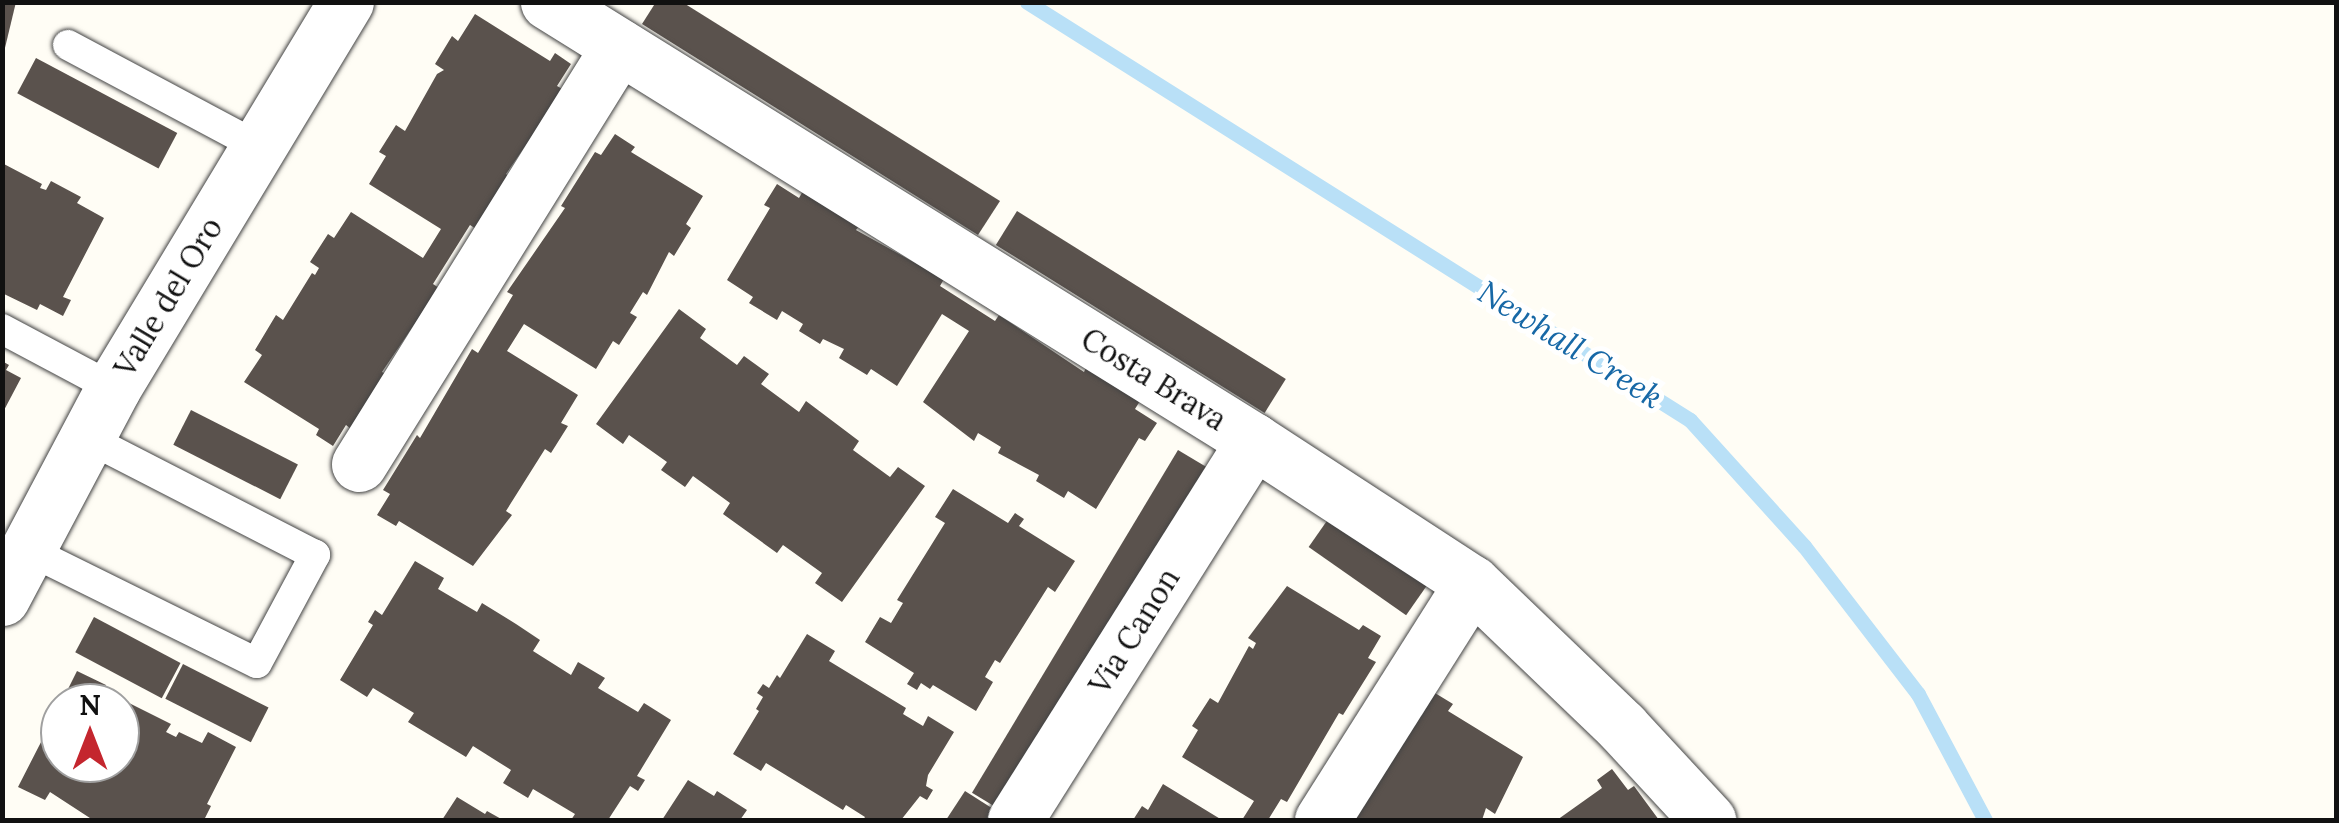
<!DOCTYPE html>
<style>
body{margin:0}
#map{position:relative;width:2339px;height:823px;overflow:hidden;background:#fffdf5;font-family:Lora,serif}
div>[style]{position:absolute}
.stream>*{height:15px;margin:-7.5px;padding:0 7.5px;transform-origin:7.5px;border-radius:7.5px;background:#b9e0f7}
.building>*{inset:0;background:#5a524d;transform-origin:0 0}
.roads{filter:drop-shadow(0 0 2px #444) drop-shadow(0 0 2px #444)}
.service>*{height:30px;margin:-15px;padding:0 15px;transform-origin:15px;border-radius:15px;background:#fff}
.minor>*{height:55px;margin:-27.5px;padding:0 27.5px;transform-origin:27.5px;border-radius:27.5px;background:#fff}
span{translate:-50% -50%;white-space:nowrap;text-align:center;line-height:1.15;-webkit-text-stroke:10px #fff;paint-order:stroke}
.street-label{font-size:30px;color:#111}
.water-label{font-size:32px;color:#1768a6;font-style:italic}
.frame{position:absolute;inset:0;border:5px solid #111;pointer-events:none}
.north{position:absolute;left:40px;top:683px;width:100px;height:100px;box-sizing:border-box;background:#fff;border:2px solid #a0a0a0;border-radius:50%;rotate:0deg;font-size:28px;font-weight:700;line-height:40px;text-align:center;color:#111}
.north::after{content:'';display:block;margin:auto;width:35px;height:45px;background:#c4262e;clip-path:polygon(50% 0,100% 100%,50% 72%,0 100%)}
</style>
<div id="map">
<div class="stream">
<i style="left:1027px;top:2px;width:784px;rotate:32.23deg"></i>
<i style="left:1690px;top:420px;width:170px;rotate:47.9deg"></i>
<i style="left:1804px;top:546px;width:187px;rotate:52.4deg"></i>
<i style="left:1918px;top:694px;width:143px;rotate:62deg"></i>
</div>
<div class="building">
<i style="clip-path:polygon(2px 2px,16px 2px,4px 52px,2px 52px)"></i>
<i style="clip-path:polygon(656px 2px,682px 2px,1000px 201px,978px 235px,642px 24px)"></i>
<i style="clip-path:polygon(475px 14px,550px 61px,555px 53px,571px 64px,557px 86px,564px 90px,506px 174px,510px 177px,476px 229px,470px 225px,433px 284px,439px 288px,382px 372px,386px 374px,351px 429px,346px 425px,333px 446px,316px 435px,319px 429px,244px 382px,262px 355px,255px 350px,276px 315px,283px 320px,312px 273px,315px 275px,319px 268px,310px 262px,328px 234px,334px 238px,351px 212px,423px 258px,441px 229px,369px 184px,386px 156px,379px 152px,396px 125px,405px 131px,437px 74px,444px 70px,435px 64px,452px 36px,458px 41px)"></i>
<i style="left:36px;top:58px;width:160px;height:40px;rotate:28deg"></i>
<i style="clip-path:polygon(615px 134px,635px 147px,631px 152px,703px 196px,686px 224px,691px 228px,674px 256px,669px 252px,647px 295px,643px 292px,630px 313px,637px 317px,619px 345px,613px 341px,596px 369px,524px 324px,507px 351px,578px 395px,561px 423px,568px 426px,551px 453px,545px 449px,506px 511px,512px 515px,473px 566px,399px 521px,396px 526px,377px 515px,390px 494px,383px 490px,417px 435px,420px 438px,472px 349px,478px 353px,513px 295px,507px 292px,565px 208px,561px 206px,595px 152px,601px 155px)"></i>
<i style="clip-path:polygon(2px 163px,42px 184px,40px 188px,46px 190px,51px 181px,81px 197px,77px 203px,104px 218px,63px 297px,71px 300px,63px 316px,40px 304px,37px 310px,2px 293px)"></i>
<i style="clip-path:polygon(777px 184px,799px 198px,803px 191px,859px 226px,856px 230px,944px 279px,940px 286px,995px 321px,999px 315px,1084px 372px,1086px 368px,1140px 401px,1135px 409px,1157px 423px,1145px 441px,1139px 438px,1096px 509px,1068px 491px,1064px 498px,1036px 481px,1039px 475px,998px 453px,1001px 447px,978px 433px,974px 441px,923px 402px,969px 331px,942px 314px,897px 386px,871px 369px,867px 375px,839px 358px,844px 349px,823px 339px,820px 344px,799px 331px,803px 324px,782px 311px,777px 320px,749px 303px,753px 297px,727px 280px,770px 208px,764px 205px)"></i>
<i style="left:1017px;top:211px;width:317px;height:40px;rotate:32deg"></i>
<i style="clip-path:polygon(679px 309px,706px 329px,700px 338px,737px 365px,744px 356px,769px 374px,761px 384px,799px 412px,806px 401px,859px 441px,853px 450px,890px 477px,898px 467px,925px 486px,842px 602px,815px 583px,822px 573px,783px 545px,777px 553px,723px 514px,730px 503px,693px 476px,685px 487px,661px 470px,667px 462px,629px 435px,623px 444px,596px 424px)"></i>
<i style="clip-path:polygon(2px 361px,9px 365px,6px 370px,21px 378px,2px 414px)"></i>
<i style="left:191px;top:410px;width:120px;height:39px;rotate:27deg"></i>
<i style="left:1178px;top:450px;width:39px;height:400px;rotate:31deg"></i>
<i style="clip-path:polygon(953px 489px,1008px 523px,1015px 513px,1024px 519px,1019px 526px,1075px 561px,1055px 592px,1048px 587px,1000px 663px,995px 660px,985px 677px,993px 682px,976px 711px,933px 685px,930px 689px,921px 683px,917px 690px,907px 684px,914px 673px,865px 642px,880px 617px,891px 623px,903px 603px,897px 600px,945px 523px,935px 517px)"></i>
<i style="left:1331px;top:515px;width:119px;height:39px;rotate:35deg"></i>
<i style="clip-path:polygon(415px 561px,444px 578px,438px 589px,477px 612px,482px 603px,516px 624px,540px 640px,533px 651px,571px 675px,578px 662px,605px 678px,598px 688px,638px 712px,644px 703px,671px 720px,637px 776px,645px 780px,638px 791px,630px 786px,608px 820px,571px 820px,575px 814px,533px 789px,528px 798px,503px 783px,511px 770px,473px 746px,466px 757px,408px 722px,414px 713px,373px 688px,367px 697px,340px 680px,373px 625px,368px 622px,375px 610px,382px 615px)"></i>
<i style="clip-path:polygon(1287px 586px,1359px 630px,1363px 625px,1381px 636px,1368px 658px,1376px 662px,1343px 715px,1339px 713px,1287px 802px,1281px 799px,1268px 820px,1242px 820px,1254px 801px,1182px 757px,1198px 730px,1192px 726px,1210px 698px,1218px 703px,1249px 646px,1253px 649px,1256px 643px,1248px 638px)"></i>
<i style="left:94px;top:617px;width:98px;height:40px;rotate:28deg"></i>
<i style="clip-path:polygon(807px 634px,835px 651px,829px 661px,906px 708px,903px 714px,923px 726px,928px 716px,954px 732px,928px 775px,926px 786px,933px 790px,927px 800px,920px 796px,901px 820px,863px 820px,865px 817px,846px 805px,843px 810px,766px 763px,761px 771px,733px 754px,759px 711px,756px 709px,763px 697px,757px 693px,763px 684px,769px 688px,777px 675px,780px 678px)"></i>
<i style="left:183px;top:664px;width:96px;height:39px;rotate:27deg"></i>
<i style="clip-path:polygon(77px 671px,106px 685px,99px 697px,112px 703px,61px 703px)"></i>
<i style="clip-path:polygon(1435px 693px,1453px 704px,1448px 711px,1523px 757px,1495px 814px,1486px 808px,1482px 820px,1346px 820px,1415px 711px,1422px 715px)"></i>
<i style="clip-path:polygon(123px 700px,171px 724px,166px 732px,176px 737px,179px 732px,202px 743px,208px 732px,236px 747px,207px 804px,211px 806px,204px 820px,93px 820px,50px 792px,45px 800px,18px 787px,60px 705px,60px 763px,120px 763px)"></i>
<i style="clip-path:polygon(1612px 769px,1628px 790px,1634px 786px,1659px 820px,1557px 820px,1602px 788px,1597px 780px)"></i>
<i style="clip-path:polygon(688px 780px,714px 796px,717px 791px,747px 810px,740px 820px,662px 820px)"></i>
<i style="clip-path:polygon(1163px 784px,1222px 820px,1133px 820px,1142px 806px,1148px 810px)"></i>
<i style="clip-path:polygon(965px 791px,998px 812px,993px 820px,946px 820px)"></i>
<i style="clip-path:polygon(457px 797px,485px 814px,487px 811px,503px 820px,442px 820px)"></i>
</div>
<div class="roads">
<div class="service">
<i style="left:68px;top:45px;width:214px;rotate:28.1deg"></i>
<i style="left:2px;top:329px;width:126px;rotate:28deg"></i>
<i style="left:28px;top:550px;width:255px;rotate:26.3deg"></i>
<i style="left:257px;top:663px;width:123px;rotate:-61.8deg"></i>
<i style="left:315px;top:555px;width:256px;rotate:-152.8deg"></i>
</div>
<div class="minor">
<i style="left:548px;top:2px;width:831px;rotate:31.87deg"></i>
<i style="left:1254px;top:441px;width:260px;rotate:33.1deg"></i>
<i style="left:1472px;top:583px;width:208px;rotate:43.8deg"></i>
<i style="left:1622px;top:727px;width:127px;rotate:47.2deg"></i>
<i style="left:359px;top:464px;width:492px;rotate:-58.1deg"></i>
<i style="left:2px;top:598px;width:238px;rotate:-62.1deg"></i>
<i style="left:113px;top:388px;width:451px;rotate:-58.9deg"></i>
<i style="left:1015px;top:820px;width:448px;rotate:-57.8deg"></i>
<i style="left:1322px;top:820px;width:280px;rotate:-57.7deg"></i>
</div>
</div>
<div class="street-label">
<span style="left:168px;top:297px;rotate:-59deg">Valle del Oro</span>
<span style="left:1154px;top:379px;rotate:32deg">Costa Brava</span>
<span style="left:1134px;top:631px;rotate:-58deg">Via Canon</span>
</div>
<div class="water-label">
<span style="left:1570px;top:345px;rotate:32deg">Newhall Creek</span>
</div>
<div class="frame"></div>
<div class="north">N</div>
</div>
